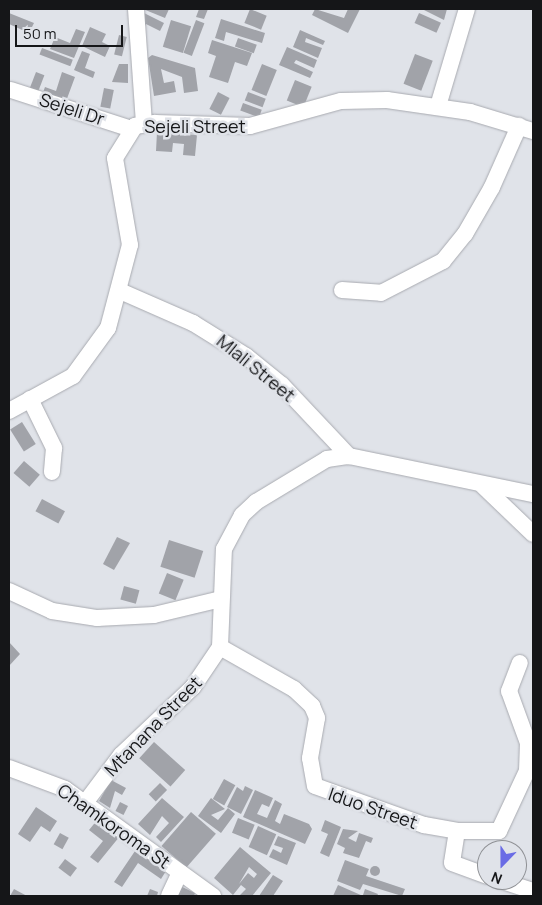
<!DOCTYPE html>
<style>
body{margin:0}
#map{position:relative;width:542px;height:905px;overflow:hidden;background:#e0e3e9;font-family:Manrope,sans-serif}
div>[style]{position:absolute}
.building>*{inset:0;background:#a1a3a9;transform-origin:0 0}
.round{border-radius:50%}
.roads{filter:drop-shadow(0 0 1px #a8aab0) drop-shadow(0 0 1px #a8aab0)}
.street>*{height:16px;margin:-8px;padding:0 8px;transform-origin:8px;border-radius:8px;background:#fff}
span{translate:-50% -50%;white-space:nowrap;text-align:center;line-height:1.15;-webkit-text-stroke:5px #e0e3e9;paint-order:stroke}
.street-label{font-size:18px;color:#151618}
.frame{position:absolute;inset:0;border:10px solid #151618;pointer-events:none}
.north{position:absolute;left:477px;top:840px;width:50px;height:50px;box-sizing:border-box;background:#e0e3e9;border:1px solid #8f9195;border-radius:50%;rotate:202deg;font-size:14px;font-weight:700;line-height:20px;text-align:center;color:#151618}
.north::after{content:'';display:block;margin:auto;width:18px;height:22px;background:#6a6ce5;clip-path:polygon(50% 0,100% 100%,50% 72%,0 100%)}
.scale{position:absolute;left:15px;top:25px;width:108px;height:22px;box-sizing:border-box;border:2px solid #151618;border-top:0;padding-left:6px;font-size:15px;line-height:18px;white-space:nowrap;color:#151618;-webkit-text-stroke:4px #e0e3e9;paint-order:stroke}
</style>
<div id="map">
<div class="building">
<i style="clip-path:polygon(143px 9px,169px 9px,165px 18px)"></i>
<i style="clip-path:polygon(199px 9px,208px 9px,204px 19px,196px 17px)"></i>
<i style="left:250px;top:9px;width:18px;height:15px;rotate:22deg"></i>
<i style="clip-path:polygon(315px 9px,344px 18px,348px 9px,360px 9px,348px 33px,312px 15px)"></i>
<i style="clip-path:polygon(422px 9px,447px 9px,444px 20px)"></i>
<i style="clip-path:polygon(142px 12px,164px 23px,160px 31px,146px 24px,144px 28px)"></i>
<i style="clip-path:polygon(9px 13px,34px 23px,29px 33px,9px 24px)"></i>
<i style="left:419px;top:13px;width:24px;height:11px;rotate:24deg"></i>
<i style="clip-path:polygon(221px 19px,265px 33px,262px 43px,226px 32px,224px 41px,215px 38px)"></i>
<i style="left:171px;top:20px;width:21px;height:28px;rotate:17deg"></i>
<i style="left:196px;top:20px;width:9px;height:35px;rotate:21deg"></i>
<i style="clip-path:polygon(90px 27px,106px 34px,102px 42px,110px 46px,105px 57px,82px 46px)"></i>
<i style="clip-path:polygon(76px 29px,85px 32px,74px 58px,50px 49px,55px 37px,70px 43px)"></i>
<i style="clip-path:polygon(300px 30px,325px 41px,323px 45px,306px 38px,305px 42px,322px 48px,318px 58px,293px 47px)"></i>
<i style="left:119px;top:35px;width:8px;height:20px;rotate:14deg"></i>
<i style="left:238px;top:38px;width:20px;height:9px;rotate:20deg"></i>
<i style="clip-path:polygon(212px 40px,252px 53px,247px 66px,235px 62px,228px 83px,209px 77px,216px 56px,208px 53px)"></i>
<i style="clip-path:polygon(287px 47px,317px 60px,314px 68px,296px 60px,294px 63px,313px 72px,310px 78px,279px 65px)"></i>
<i style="left:42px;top:48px;width:33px;height:7px;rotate:21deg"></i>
<i style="clip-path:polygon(82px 51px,90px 54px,85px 68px,95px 72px,93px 78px,74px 70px)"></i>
<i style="left:415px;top:54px;width:19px;height:32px;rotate:21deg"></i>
<i style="clip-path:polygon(152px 55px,195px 68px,198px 91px,184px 93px,182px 77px,161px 69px,164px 83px,174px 81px,176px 92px,154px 96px,148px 58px)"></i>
<i style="clip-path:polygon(119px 64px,128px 64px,128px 83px,112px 82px)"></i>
<i style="left:262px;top:64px;width:16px;height:28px;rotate:22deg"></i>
<i style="left:36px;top:72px;width:9px;height:19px;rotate:21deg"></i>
<i style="clip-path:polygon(62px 72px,75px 77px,65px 104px,42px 95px,45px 87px,56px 91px)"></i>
<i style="left:295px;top:80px;width:18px;height:22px;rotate:22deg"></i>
<i style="left:104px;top:88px;width:10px;height:19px;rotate:11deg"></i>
<i style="left:218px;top:92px;width:13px;height:19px;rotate:27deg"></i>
<i style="left:248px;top:92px;width:19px;height:9px;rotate:21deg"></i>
<i style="left:243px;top:103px;width:20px;height:8px;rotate:20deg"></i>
<i style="clip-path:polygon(157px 132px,197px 135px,195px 156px,183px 155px,184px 144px,173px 143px,172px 152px,156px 151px)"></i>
<i style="left:22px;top:422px;width:26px;height:14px;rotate:58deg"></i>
<i style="left:24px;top:461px;width:21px;height:16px;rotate:41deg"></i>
<i style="left:42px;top:499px;width:26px;height:14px;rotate:28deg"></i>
<i style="clip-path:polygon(117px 537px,130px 543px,114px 570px,103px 564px)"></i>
<i style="left:169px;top:540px;width:36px;height:28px;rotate:18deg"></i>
<i style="left:167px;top:573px;width:18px;height:22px;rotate:22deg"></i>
<i style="left:124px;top:586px;width:16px;height:14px;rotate:15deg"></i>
<i style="clip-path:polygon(9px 642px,20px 654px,9px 666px)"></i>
<i style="left:154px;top:742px;width:42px;height:22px;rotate:42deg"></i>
<i style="left:224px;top:779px;width:13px;height:23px;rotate:29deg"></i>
<i style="clip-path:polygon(111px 780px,126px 788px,122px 795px,115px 791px,110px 808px,99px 801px)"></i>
<i style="left:160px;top:783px;width:10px;height:16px;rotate:45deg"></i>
<i style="clip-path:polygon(245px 786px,253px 790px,241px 814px,227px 807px,237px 787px,243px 791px)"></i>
<i style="clip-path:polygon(255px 790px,273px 798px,269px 807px,262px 804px,257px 814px,267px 818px,275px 800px,282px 804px,275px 821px,280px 824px,284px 814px,309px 824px,312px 829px,305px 844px,243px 817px)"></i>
<i style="clip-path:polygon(162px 798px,184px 817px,161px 842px,156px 837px,169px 823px,162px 816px,150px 835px,138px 824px)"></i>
<i style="clip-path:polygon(211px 798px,225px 809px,211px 815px,218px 820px,228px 808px,235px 814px,221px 833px,198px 816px)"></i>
<i style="left:120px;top:802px;width:9px;height:10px;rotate:27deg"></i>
<i style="clip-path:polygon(36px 807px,57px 821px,50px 832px,41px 826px,30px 842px,18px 834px)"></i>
<i style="left:191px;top:812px;width:33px;height:45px;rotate:41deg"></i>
<i style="left:238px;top:818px;width:18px;height:16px;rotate:22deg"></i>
<i style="clip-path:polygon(98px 819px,120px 836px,98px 863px,90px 857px,103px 841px,89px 830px)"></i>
<i style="clip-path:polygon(325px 820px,341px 827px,329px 857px,320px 853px,328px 834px,321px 831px)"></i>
<i style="left:258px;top:826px;width:20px;height:23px;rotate:24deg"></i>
<i style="clip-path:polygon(343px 829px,358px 831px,348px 838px,356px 842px,359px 833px,373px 838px,371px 843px,366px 841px,359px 858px,343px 853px,345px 848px,337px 844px)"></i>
<i style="left:60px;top:833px;width:10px;height:13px;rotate:29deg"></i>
<i style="clip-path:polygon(278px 836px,296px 843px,287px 865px,269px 857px,273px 849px,281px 853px,283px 848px,274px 845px)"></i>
<i style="clip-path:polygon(evenodd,240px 847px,271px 873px,252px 896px,239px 896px,246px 889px,241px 885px,233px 895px,214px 878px,240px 847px,249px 867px,257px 874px,254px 878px,248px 873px,239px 884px,249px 867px)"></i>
<i style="clip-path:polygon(135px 851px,166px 871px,161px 879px,138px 863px,122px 887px,114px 882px)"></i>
<i style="left:65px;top:859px;width:15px;height:11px;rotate:37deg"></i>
<i style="clip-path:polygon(345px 860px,369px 869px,366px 876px,405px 889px,402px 896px,363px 884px,360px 890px,337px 881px)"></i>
<i class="round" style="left:370px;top:866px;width:10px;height:10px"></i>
<i style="clip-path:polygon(273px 875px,283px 881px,273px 896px,259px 896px)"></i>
<i style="clip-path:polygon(178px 885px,195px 893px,194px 896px,173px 896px)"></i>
<i style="clip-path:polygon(338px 885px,363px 896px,333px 896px)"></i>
<i style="clip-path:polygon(14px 889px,27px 896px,10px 896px)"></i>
<i style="clip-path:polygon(150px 889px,158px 892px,157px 896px,147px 896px)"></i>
<i style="clip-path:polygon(365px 889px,378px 894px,377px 896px,363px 895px)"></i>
</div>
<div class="roads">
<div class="street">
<i style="left:136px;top:9px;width:114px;rotate:86deg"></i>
<i style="left:11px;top:90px;width:127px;rotate:17.9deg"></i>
<i style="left:438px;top:106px;width:101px;rotate:-73.4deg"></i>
<i style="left:342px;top:290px;width:39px;rotate:4deg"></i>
<i style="left:381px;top:293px;width:70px;rotate:-27.3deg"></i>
<i style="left:443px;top:261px;width:35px;rotate:-51deg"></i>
<i style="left:465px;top:234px;width:54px;rotate:-60.1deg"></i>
<i style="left:492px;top:187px;width:67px;rotate:-66.1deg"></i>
<i style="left:120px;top:291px;width:80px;rotate:23.7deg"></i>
<i style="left:193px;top:323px;width:62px;rotate:31.9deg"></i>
<i style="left:246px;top:356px;width:46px;rotate:38.9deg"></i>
<i style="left:282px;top:385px;width:98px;rotate:46.7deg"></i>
<i style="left:30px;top:399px;width:55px;rotate:63.9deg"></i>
<i style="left:54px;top:448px;width:24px;rotate:95deg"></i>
<i style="left:9px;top:411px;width:73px;rotate:-28.7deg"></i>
<i style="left:73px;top:376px;width:59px;rotate:-53.9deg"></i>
<i style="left:108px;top:328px;width:86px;rotate:-75.2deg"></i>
<i style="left:130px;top:245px;width:88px;rotate:-99.8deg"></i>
<i style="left:115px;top:158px;width:38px;rotate:-58deg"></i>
<i style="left:135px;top:126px;width:20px;rotate:-9deg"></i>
<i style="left:155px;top:123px;width:95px;rotate:1.8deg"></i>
<i style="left:250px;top:126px;width:94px;rotate:-15.4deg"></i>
<i style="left:341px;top:101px;width:46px;rotate:-1.2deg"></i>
<i style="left:387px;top:100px;width:84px;rotate:8.2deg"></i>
<i style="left:470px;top:112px;width:66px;rotate:16.8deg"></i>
<i style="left:483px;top:486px;width:69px;rotate:43.8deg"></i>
<i style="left:9px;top:591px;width:47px;rotate:24.9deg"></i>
<i style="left:52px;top:611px;width:46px;rotate:8.8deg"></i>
<i style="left:97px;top:618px;width:57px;rotate:-3deg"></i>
<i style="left:154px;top:615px;width:69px;rotate:-13.4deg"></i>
<i style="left:220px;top:647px;width:85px;rotate:29.6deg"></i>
<i style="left:294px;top:689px;width:25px;rotate:43deg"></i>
<i style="left:312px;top:706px;width:13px;rotate:67deg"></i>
<i style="left:317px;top:718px;width:41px;rotate:99.9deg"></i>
<i style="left:310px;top:758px;width:28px;rotate:80deg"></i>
<i style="left:315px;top:786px;width:116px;rotate:19.7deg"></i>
<i style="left:424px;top:825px;width:34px;rotate:10deg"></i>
<i style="left:457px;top:831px;width:42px"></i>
<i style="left:499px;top:831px;width:66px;rotate:-65deg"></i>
<i style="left:527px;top:771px;width:28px;rotate:-88deg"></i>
<i style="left:528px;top:743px;width:55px;rotate:-110.1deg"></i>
<i style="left:509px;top:691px;width:30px;rotate:-69deg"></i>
<i style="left:9px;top:768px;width:60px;rotate:20.6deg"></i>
<i style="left:65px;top:789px;width:183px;rotate:35.9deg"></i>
<i style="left:85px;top:803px;width:60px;rotate:-53.1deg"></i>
<i style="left:121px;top:755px;width:99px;rotate:-43.4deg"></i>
<i style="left:193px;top:687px;width:48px;rotate:-56deg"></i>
<i style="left:220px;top:647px;width:98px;rotate:-87.7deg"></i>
<i style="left:224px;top:549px;width:38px;rotate:-62deg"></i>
<i style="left:242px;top:515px;width:19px;rotate:-43deg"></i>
<i style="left:256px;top:502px;width:83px;rotate:-31.2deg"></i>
<i style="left:327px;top:459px;width:22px;rotate:-8deg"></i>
<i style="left:349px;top:456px;width:188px;rotate:11.7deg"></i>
<i style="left:457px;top:831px;width:32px;rotate:99deg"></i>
<i style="left:452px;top:863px;width:37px;rotate:20deg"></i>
<i style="left:499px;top:880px;width:36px;rotate:18deg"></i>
<i style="left:169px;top:896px;width:26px;rotate:-65deg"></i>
</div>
</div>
<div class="street-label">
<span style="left:72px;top:109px;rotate:18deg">Sejeli Dr</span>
<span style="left:195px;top:126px">Sejeli Street</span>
<span style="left:256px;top:368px;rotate:39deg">Mlali Street</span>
<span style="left:153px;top:726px;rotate:-46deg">Mtanana Street</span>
<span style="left:373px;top:808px;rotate:19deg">Iduo Street</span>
<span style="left:114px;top:826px;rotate:35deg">Chamkoroma St</span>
</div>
<div class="frame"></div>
<div class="north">N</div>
<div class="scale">50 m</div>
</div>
